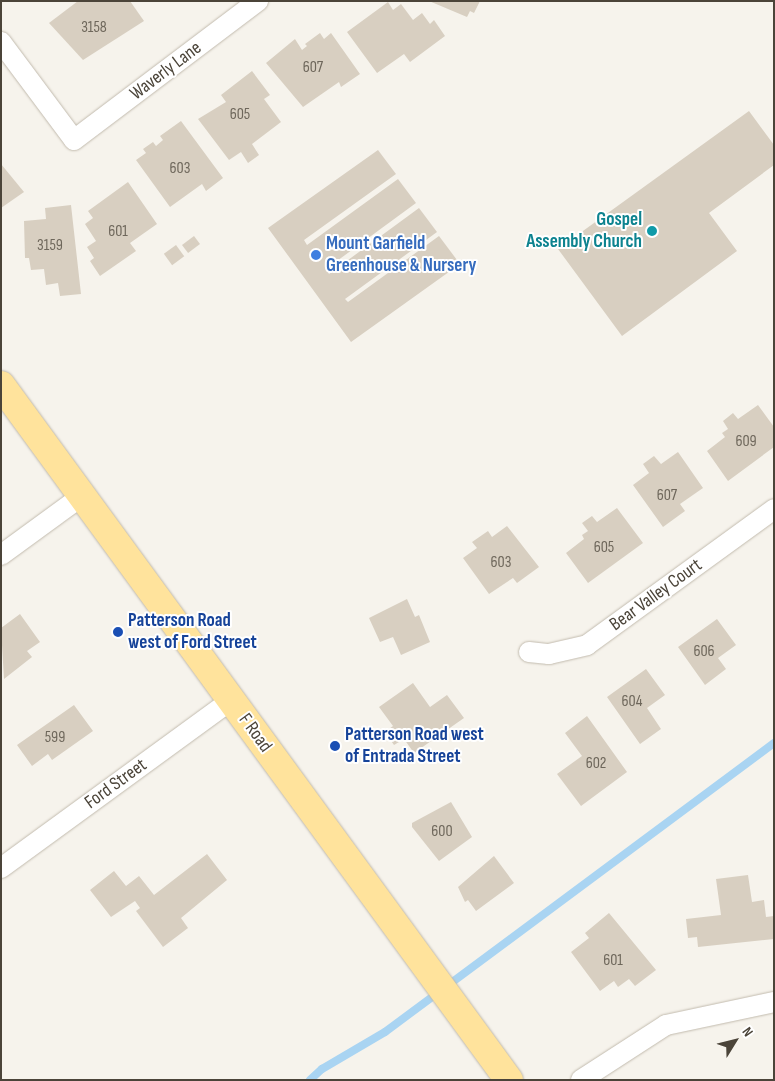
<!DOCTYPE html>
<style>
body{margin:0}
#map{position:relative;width:775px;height:1081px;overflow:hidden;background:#f6f3ec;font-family:"Sofia Sans Condensed",sans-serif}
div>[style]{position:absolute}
.stream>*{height:8px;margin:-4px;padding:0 4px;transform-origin:4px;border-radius:4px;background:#a9d4f2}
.building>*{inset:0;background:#d8cfc1;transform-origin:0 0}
.roads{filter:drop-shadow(0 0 1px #c2bbae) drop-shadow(0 0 1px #c2bbae)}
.minor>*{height:20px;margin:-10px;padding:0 10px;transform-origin:10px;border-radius:10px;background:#fff}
.primary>*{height:28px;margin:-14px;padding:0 14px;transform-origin:14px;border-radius:14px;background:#ffe39c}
.dots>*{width:14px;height:14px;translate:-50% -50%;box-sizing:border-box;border:2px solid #fff;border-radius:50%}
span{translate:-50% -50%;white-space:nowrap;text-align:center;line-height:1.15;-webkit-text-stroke:4px #fff;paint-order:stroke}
.number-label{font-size:16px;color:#6e675b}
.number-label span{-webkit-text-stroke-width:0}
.street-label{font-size:19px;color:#4b4439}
.culture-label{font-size:19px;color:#0d838f;font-weight:700}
.right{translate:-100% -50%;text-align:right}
.shop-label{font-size:19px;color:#366cbe;font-weight:700}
.left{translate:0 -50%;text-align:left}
.transit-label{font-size:19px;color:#164399;font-weight:700}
.frame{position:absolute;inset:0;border:2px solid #4b4439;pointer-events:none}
.north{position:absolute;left:710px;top:1016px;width:50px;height:50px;-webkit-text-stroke:4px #fff;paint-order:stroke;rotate:54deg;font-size:14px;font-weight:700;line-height:20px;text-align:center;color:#4b4439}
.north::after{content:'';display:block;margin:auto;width:18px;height:22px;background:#4b4439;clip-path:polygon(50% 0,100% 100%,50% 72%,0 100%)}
</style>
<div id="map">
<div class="stream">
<i style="left:310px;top:1080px;width:16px;rotate:-43deg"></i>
<i style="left:322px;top:1069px;width:73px;rotate:-30.4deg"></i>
<i style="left:385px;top:1032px;width:485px;rotate:-36.6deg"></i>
</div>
<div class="building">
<i style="clip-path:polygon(78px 1px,130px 1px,144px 21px,83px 60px,49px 23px)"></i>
<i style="clip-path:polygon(429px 1px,480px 1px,474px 13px,470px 11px,467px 17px)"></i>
<i style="clip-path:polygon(388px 2px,393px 10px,401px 4px,413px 20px,422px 13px,430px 24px,434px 20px,445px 36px,410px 62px,404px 54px,377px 73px,347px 32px)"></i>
<i style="clip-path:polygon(320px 33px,324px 39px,331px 33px,360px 74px,341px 87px,339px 82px,303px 107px,266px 63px,295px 39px,302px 50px,307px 46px,305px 44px)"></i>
<i style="clip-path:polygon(252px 71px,270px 95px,264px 99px,281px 122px,252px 144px,259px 155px,248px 163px,241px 152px,229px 160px,198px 119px,226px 102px,221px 95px)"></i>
<i style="clip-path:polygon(749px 111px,774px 145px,774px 165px,709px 213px,737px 251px,622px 336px,558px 249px)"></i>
<i style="clip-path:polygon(181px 121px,223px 178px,206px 191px,202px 184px,170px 207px,136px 160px,146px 153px,143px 149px,153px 142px,156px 146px,163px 140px,160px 136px)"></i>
<i style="clip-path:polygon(378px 150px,396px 174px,304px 240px,307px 245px,398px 179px,416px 203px,326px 269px,329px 274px,419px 208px,437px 232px,345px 299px,348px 302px,439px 236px,460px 264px,351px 342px,268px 228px)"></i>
<i style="clip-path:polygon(1px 164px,24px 192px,1px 208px)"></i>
<i style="clip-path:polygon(128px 182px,157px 224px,130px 243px,136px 251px,100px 276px,90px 261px,94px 258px,87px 247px,96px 241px,85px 224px,93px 218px,88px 211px)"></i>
<i style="clip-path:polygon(71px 205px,81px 294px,60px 296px,58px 283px,46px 285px,44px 269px,31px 270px,29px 258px,25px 258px,24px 221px,46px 219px,45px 208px)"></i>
<i style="left:194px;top:236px;width:10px;height:15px;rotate:53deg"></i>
<i style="left:176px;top:245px;width:14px;height:15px;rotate:54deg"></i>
<i style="clip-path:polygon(758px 405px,774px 427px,774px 447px,728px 481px,707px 451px,725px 437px,722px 433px,728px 429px,723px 421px,733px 413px,738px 419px)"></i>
<i style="clip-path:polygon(678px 452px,703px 488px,680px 504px,685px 511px,663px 527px,633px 485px,649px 473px,643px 464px,654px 456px,661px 464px)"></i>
<i style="clip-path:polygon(617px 508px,643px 543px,588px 583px,566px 553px,584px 539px,582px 535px,588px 531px,582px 523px,592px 516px,597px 522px)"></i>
<i style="clip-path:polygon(507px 526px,539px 567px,517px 583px,513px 578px,489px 594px,463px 558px,477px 548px,472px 542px,488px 531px,492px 537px)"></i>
<i style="clip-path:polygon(407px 599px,415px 617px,419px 615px,430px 642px,401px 655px,393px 637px,380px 642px,369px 618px)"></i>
<i style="clip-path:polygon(20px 614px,40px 642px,27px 651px,32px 657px,4px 679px,1px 628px)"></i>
<i style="clip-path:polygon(717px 619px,736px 645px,718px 658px,726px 669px,705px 685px,678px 647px)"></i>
<i style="clip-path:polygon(646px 669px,665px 695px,647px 708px,661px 729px,640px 744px,607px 697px)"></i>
<i style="clip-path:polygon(413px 683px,430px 707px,447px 695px,464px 718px,414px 753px,404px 739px,394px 745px,385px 732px,393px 726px,379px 707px)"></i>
<i style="clip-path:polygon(74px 705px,93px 731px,52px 760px,48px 754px,32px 766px,17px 745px)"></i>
<i style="clip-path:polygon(587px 716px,627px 772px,581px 806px,557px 774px,582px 756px,565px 733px)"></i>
<i style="clip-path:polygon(451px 802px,472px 837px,439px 861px,412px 827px,412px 823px)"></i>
<i style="clip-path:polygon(207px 854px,227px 880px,181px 918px,188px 928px,163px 947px,136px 911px,140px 908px,135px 901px,111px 917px,90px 890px,114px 871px,126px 886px,139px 876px,154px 895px)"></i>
<i style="clip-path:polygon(494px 856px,514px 883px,476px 911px,468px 900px,465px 902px,458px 887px)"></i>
<i style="clip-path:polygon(748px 875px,752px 902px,764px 900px,766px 917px,774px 916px,774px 939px,698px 947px,697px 937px,688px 938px,686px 919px,721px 915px,716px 879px)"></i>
<i style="clip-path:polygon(609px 913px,656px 970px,635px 986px,629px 979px,618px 987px,614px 981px,600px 991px,571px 952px,589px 938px,585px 933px)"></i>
</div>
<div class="roads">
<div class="minor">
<i style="left:1px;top:42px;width:122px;rotate:53.3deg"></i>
<i style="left:74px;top:140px;width:231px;rotate:-37.1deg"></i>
<i style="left:1px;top:555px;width:100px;rotate:-36.1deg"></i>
<i style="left:529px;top:652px;width:20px;rotate:6deg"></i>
<i style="left:549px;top:654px;width:39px;rotate:-13deg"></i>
<i style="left:587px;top:645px;width:231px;rotate:-36deg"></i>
<i style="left:1px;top:868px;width:285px;rotate:-36.1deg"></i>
<i style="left:581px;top:1080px;width:101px;rotate:-32.9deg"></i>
<i style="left:666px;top:1025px;width:110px;rotate:-12deg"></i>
</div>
<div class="primary">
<i style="left:1px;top:385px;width:861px;rotate:53.84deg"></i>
</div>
</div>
<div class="dots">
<i style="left:652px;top:231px;background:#0f9aa8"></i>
<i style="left:316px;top:255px;background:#3f7fe0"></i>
<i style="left:118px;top:632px;background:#1a4fb4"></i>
<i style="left:335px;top:746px;background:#1a4fb4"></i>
</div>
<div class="number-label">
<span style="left:94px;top:28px">3158</span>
<span style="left:313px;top:68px">607</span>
<span style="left:240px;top:115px">605</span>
<span style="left:180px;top:169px">603</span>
<span style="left:118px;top:232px">601</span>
<span style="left:50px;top:246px">3159</span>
<span style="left:746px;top:442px">609</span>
<span style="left:667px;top:496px">607</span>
<span style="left:604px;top:548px">605</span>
<span style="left:501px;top:563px">603</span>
<span style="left:704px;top:652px">606</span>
<span style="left:632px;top:702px">604</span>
<span style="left:55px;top:738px">599</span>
<span style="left:596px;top:764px">602</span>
<span style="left:442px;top:832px">600</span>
<span style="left:613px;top:961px">601</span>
</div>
<div class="street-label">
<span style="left:166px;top:71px;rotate:-37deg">Waverly Lane</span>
<span style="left:656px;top:595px;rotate:-36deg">Bear Valley Court</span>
<span style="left:255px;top:733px;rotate:54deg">F Road</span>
<span style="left:116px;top:784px;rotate:-36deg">Ford Street</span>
</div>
<div class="culture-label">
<span class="right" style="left:642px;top:231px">Gospel<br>Assembly Church</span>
</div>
<div class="shop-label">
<span class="left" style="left:326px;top:255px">Mount Garfield<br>Greenhouse &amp; Nursery</span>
</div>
<div class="transit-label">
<span class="left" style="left:128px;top:632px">Patterson Road<br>west of Ford Street</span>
<span class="left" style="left:345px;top:746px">Patterson Road west<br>of Entrada Street</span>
</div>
<div class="frame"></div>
<div class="north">N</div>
</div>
